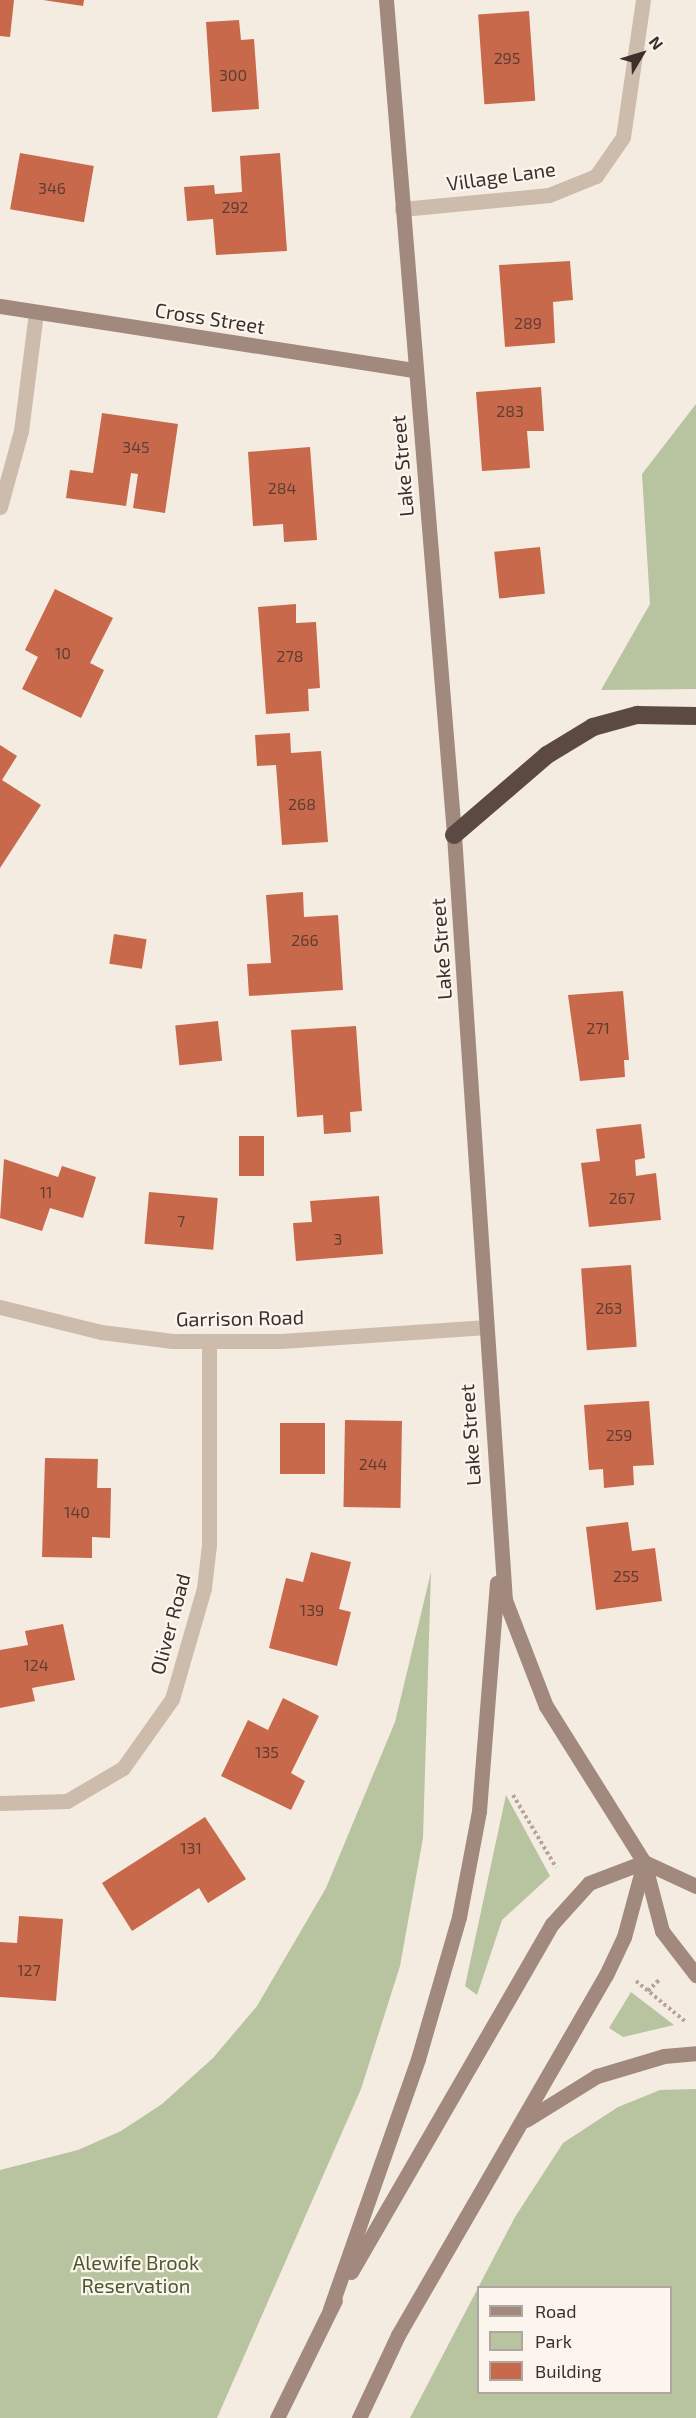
<!DOCTYPE html>
<style>
body{margin:0}
#map{position:relative;width:696px;height:2418px;overflow:hidden;background:#f4ebe1;font-family:"Exo 2",sans-serif}
div>[style]{position:absolute}
.green>*{inset:0;background:#b8c4a0}
.building>*{inset:0;background:#c8694b;transform-origin:0 0}
.path>*{height:4px;margin-top:-2px;transform-origin:0;background:repeating-linear-gradient(90deg,#b9a596 0 3px,transparent 0 6px)}
.street>*{height:15px;margin:-7.5px;padding:0 7.5px;transform-origin:7.5px;border-radius:7.5px;background:#cdbbac}
.secondary>*{height:15px;margin:-7.5px;padding:0 7.5px;transform-origin:7.5px;border-radius:7.5px;background:#a18a7d}
.highway>*{height:18px;margin:-9px;padding:0 9px;transform-origin:9px;border-radius:9px;background:#5c4a42}
span{translate:-50% -50%;white-space:nowrap;text-align:center;line-height:1.15;-webkit-text-stroke:4.5px #fbf5ee;paint-order:stroke}
.number-label{font-size:16px;color:#5e3e33}
.number-label span{-webkit-text-stroke-width:0}
.street-label{font-size:20px;color:#3b302b}
.park-label{font-size:20px;color:#4a5a2e}
.legend{position:absolute;left:477px;top:2286px;width:195px;height:108px;box-sizing:border-box;background:#fbf5ee;border:2px solid #aea6a0;margin:0;padding:8px 10px;list-style:none;font-size:18px;color:#3b302b}
.legend li{display:flex;align-items:center;gap:12px;height:30px}
.legend b{width:30px;border:2px solid #aea6a0}
.north{position:absolute;left:612px;top:24px;width:60px;height:60px;-webkit-text-stroke:4px #fbf5ee;paint-order:stroke;rotate:52deg;font-size:16px;font-weight:700;line-height:24px;text-align:center;color:#3b302b}
.north::after{content:'';display:block;margin:auto;width:21px;height:27px;background:#3b302b;clip-path:polygon(50% 0,100% 100%,50% 72%,0 100%)}
</style>
<div id="map">
<div class="green">
<i style="clip-path:polygon(696px 404px,696px 689px,601px 690px,650px 604px,642px 474px)"></i>
<i style="clip-path:polygon(431px 1572px,423px 1838px,400px 1966px,361px 2089px,217px 2418px,0 2418px,0 2170px,78px 2150px,121px 2131px,162px 2104px,213px 2058px,257px 2006px,326px 1888px,395px 1722px)"></i>
<i style="clip-path:polygon(506px 1795px,550px 1876px,502px 1920px,477px 1995px,465px 1986px)"></i>
<i style="clip-path:polygon(631px 1992px,674px 2025px,623px 2037px,609px 2028px)"></i>
<i style="clip-path:polygon(evenodd,696px 2089px,696px 2418px,410px 2418px,515px 2217px,563px 2143px,618px 2107px,660px 2090px,696px 2089px,478px 2288px,670px 2288px,670px 2392px,478px 2392px,478px 2288px)"></i>
</div>
<div class="building">
<i style="clip-path:polygon(0 0,14px 0,10px 37px,0 36px)"></i>
<i style="clip-path:polygon(43px 0,84px 0,83px 6px)"></i>
<i style="left:529px;top:11px;width:90px;height:51px;rotate:86deg"></i>
<i style="clip-path:polygon(239px 20px,241px 40px,254px 39px,259px 109px,212px 112px,206px 22px)"></i>
<i style="left:20px;top:153px;width:75px;height:57px;rotate:10deg"></i>
<i style="clip-path:polygon(280px 153px,287px 251px,216px 255px,213px 219px,187px 221px,184px 187px,214px 185px,215px 194px,242px 192px,240px 156px)"></i>
<i style="clip-path:polygon(570px 261px,573px 300px,553px 302px,555px 343px,505px 347px,499px 265px)"></i>
<i style="clip-path:polygon(541px 387px,544px 431px,527px 431px,530px 468px,482px 471px,476px 392px)"></i>
<i style="clip-path:polygon(102px 413px,178px 424px,165px 513px,133px 508px,138px 474px,131px 473px,126px 506px,66px 498px,70px 470px,93px 473px)"></i>
<i style="clip-path:polygon(310px 447px,317px 540px,284px 542px,283px 524px,253px 526px,248px 452px)"></i>
<i style="left:540px;top:547px;width:47px;height:46px;rotate:84deg"></i>
<i style="clip-path:polygon(55px 589px,113px 618px,90px 663px,104px 670px,81px 718px,22px 689px,38px 657px,25px 650px)"></i>
<i style="clip-path:polygon(296px 604px,296px 623px,316px 622px,320px 688px,308px 689px,309px 711px,266px 714px,258px 607px)"></i>
<i style="clip-path:polygon(290px 733px,291px 753px,321px 751px,328px 842px,282px 845px,276px 765px,257px 766px,255px 735px)"></i>
<i style="clip-path:polygon(0 745px,17px 756px,2px 780px,41px 805px,0 868px)"></i>
<i style="clip-path:polygon(303px 892px,304px 917px,338px 915px,343px 990px,249px 996px,247px 964px,271px 963px,266px 895px)"></i>
<i style="left:114px;top:934px;width:33px;height:30px;rotate:9deg"></i>
<i style="clip-path:polygon(623px 991px,629px 1060px,624px 1060px,625px 1077px,580px 1081px,568px 995px)"></i>
<i style="left:218px;top:1021px;width:40px;height:43px;rotate:84deg"></i>
<i style="clip-path:polygon(356px 1026px,362px 1111px,350px 1112px,351px 1132px,324px 1134px,323px 1115px,297px 1117px,291px 1030px)"></i>
<i style="clip-path:polygon(641px 1124px,645px 1158px,635px 1160px,636px 1176px,656px 1173px,661px 1220px,589px 1227px,581px 1163px,600px 1161px,596px 1129px)"></i>
<i style="left:264px;top:1136px;width:40px;height:25px;rotate:90deg"></i>
<i style="clip-path:polygon(4px 1159px,58px 1177px,62px 1166px,96px 1177px,83px 1218px,50px 1208px,42px 1231px,0 1218px)"></i>
<i style="left:149px;top:1192px;width:69px;height:52px;rotate:5deg"></i>
<i style="clip-path:polygon(379px 1196px,383px 1254px,296px 1261px,293px 1223px,312px 1222px,310px 1201px)"></i>
<i style="left:631px;top:1265px;width:82px;height:50px;rotate:86deg"></i>
<i style="clip-path:polygon(649px 1401px,654px 1465px,633px 1466px,634px 1485px,604px 1488px,603px 1469px,589px 1470px,584px 1405px)"></i>
<i style="left:345px;top:1420px;width:57px;height:87px;rotate:1deg"></i>
<i style="left:280px;top:1423px;width:45px;height:51px"></i>
<i style="clip-path:polygon(45px 1458px,98px 1459px,97px 1488px,111px 1488px,110px 1538px,92px 1537px,92px 1558px,42px 1557px)"></i>
<i style="clip-path:polygon(628px 1522px,632px 1551px,655px 1548px,662px 1601px,596px 1610px,586px 1527px)"></i>
<i style="clip-path:polygon(311px 1552px,351px 1562px,339px 1609px,351px 1612px,337px 1666px,269px 1648px,286px 1578px,303px 1582px)"></i>
<i style="clip-path:polygon(63px 1624px,75px 1680px,32px 1688px,35px 1701px,0 1708px,0 1650px,28px 1645px,25px 1631px)"></i>
<i style="clip-path:polygon(283px 1698px,319px 1716px,291px 1773px,305px 1781px,291px 1810px,221px 1776px,248px 1720px,268px 1730px)"></i>
<i style="clip-path:polygon(205px 1817px,246px 1879px,208px 1903px,199px 1888px,132px 1931px,102px 1883px)"></i>
<i style="clip-path:polygon(19px 1916px,63px 1919px,56px 2001px,0 1997px,0 1942px,17px 1943px)"></i>
</div>
<div class="path">
<i style="left:513px;top:1795px;width:84px;rotate:59.2deg"></i>
<i style="left:636px;top:1981px;width:65px;rotate:39.4deg"></i>
<i style="left:648px;top:1991px;width:17px;rotate:-45deg"></i>
</div>
<div class="street">
<i style="left:402px;top:209px;width:148px;rotate:-5.4deg"></i>
<i style="left:549px;top:195px;width:51px;rotate:-22deg"></i>
<i style="left:596px;top:176px;width:47px;rotate:-55.3deg"></i>
<i style="left:623px;top:137px;width:138px;rotate:-81.7deg"></i>
<i style="left:0;top:507px;width:79px;rotate:-74.6deg"></i>
<i style="left:21px;top:431px;width:119px;rotate:-82.8deg"></i>
<i style="left:0;top:1307px;width:104px;rotate:13.9deg"></i>
<i style="left:101px;top:1332px;width:72px;rotate:7.2deg"></i>
<i style="left:172px;top:1341px;width:109px"></i>
<i style="left:281px;top:1341px;width:203px;rotate:-3.9deg"></i>
<i style="left:0;top:1803px;width:67px;rotate:-1.7deg"></i>
<i style="left:67px;top:1801px;width:65px;rotate:-30.5deg"></i>
<i style="left:123px;top:1768px;width:85px;rotate:-54.6deg"></i>
<i style="left:172px;top:1699px;width:116px;rotate:-73.9deg"></i>
<i style="left:204px;top:1588px;width:43px;rotate:-83.4deg"></i>
<i style="left:209px;top:1545px;width:203px;rotate:-90deg"></i>
</div>
<div class="secondary">
<i style="left:386px;top:0;width:838px;rotate:85.34deg"></i>
<i style="left:454px;top:835px;width:767px;rotate:86.19deg"></i>
<i style="left:505px;top:1600px;width:114px;rotate:68.9deg"></i>
<i style="left:546px;top:1706px;width:184px;rotate:57.9deg"></i>
<i style="left:644px;top:1862px;width:71px;rotate:75.4deg"></i>
<i style="left:662px;top:1931px;width:56px;rotate:52.3deg"></i>
<i style="left:0;top:306px;width:420px;rotate:8.8deg"></i>
<i style="left:644px;top:1862px;width:57px;rotate:24.8deg"></i>
<i style="left:526px;top:2120px;width:84px;rotate:-31.8deg"></i>
<i style="left:597px;top:2076px;width:70px;rotate:-16.6deg"></i>
<i style="left:664px;top:2056px;width:32px;rotate:-5deg"></i>
<i style="left:351px;top:2272px;width:402px;rotate:-60deg"></i>
<i style="left:552px;top:1924px;width:55px;rotate:-47.9deg"></i>
<i style="left:589px;top:1883px;width:59px;rotate:-20.9deg"></i>
<i style="left:330px;top:2309px;width:265px;rotate:-70.6deg"></i>
<i style="left:418px;top:2059px;width:148px;rotate:-73.9deg"></i>
<i style="left:459px;top:1917px;width:108px;rotate:-79.3deg"></i>
<i style="left:479px;top:1811px;width:229px;rotate:-85.5deg"></i>
<i style="left:277px;top:2418px;width:131px;rotate:-63.8deg"></i>
<i style="left:359px;top:2418px;width:92px;rotate:-64.8deg"></i>
<i style="left:398px;top:2335px;width:416px;rotate:-60deg"></i>
<i style="left:606px;top:1975px;width:42px;rotate:-64.7deg"></i>
<i style="left:624px;top:1937px;width:65px;rotate:-74.9deg"></i>
</div>
<div class="highway">
<i style="left:454px;top:835px;width:123px;rotate:-40.7deg"></i>
<i style="left:547px;top:755px;width:54px;rotate:-31.3deg"></i>
<i style="left:593px;top:727px;width:46px;rotate:-15.3deg"></i>
<i style="left:637px;top:715px;width:59px;rotate:1deg"></i>
</div>
<div class="number-label">
<span style="left:507px;top:58px">295</span>
<span style="left:233px;top:75px">300</span>
<span style="left:52px;top:188px">346</span>
<span style="left:235px;top:207px">292</span>
<span style="left:528px;top:323px">289</span>
<span style="left:510px;top:411px">283</span>
<span style="left:136px;top:447px">345</span>
<span style="left:282px;top:488px">284</span>
<span style="left:63px;top:653px">10</span>
<span style="left:290px;top:656px">278</span>
<span style="left:302px;top:804px">268</span>
<span style="left:305px;top:940px">266</span>
<span style="left:598px;top:1028px">271</span>
<span style="left:46px;top:1192px">11</span>
<span style="left:622px;top:1198px">267</span>
<span style="left:181px;top:1221px">7</span>
<span style="left:338px;top:1239px">3</span>
<span style="left:609px;top:1308px">263</span>
<span style="left:619px;top:1435px">259</span>
<span style="left:373px;top:1464px">244</span>
<span style="left:77px;top:1512px">140</span>
<span style="left:626px;top:1576px">255</span>
<span style="left:312px;top:1610px">139</span>
<span style="left:36px;top:1665px">124</span>
<span style="left:267px;top:1752px">135</span>
<span style="left:191px;top:1848px">131</span>
<span style="left:29px;top:1970px">127</span>
</div>
<div class="street-label">
<span style="left:501px;top:176px;rotate:-8deg">Village Lane</span>
<span style="left:210px;top:318px;rotate:9deg">Cross Street</span>
<span style="left:402px;top:466px;rotate:-95deg">Lake Street</span>
<span style="left:441px;top:949px;rotate:-94deg">Lake Street</span>
<span style="left:240px;top:1318px;rotate:-1deg">Garrison Road</span>
<span style="left:470px;top:1435px;rotate:-94deg">Lake Street</span>
<span style="left:170px;top:1624px;rotate:-75deg">Oliver Road</span>
</div>
<div class="park-label">
<span style="left:136px;top:2274px">Alewife Brook<br>Reservation</span>
</div>
<ul class="legend">
<li><b style="height:8px;background:#a18a7d"></b>Road</li>
<li><b style="height:16px;background:#b8c4a0"></b>Park</li>
<li><b style="height:16px;background:#c8694b"></b>Building</li>
</ul>
<div class="north">N</div>
</div>
